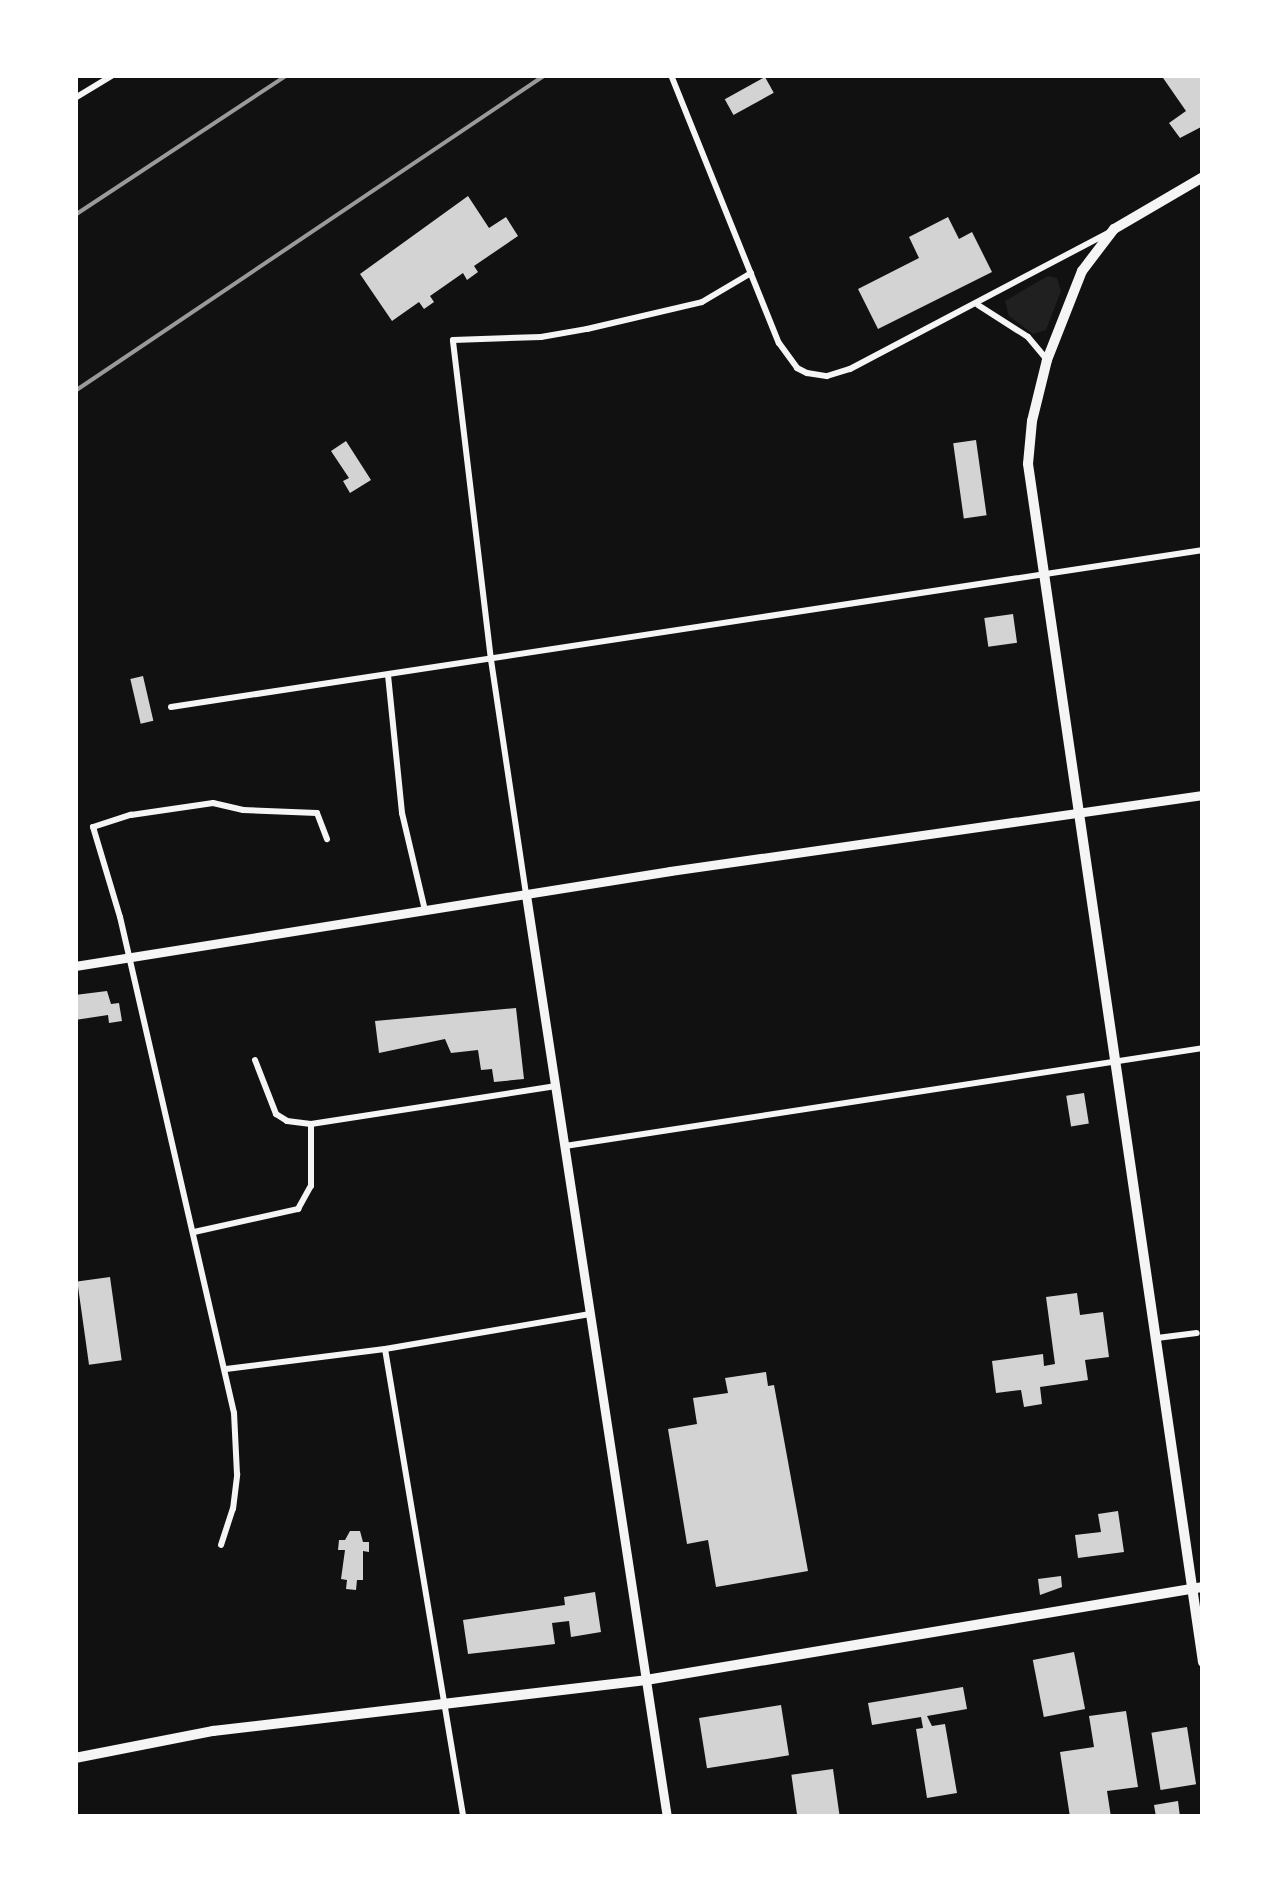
<!DOCTYPE html>
<style>
body{margin:0}
#map{position:relative;width:1278px;height:1892px;overflow:hidden;background:#111;font-family:Mulish,sans-serif}
div>[style]{position:absolute}
.green>*{inset:0;background:#202020}
.building>*{inset:0;background:#d3d3d3;transform-origin:0 0}
.minor>*{height:6px;margin:-3px;padding:0 3px;transform-origin:3px;border-radius:3px;background:#f5f5f5}
.tertiary>*{height:9px;margin:-4.5px;padding:0 4.5px;transform-origin:4.5px;border-radius:4.5px;background:#f5f5f5}
.secondary>*{height:10px;margin:-5px;padding:0 5px;transform-origin:5px;border-radius:5px;background:#f5f5f5}
.rail>*{height:4px;margin:-2px;padding:0 2px;transform-origin:2px;border-radius:2px;background:#9a9a9a}
span{translate:-50% -50%;white-space:nowrap;text-align:center;line-height:1.15;-webkit-text-stroke:8px #fff;paint-order:stroke}
.frame{position:absolute;inset:0;border:78px solid #fff;pointer-events:none}
</style>
<div id="map">
<div class="green">
<i style="clip-path:polygon(1048px 276px,1057px 278px,1061px 291px,1046px 330px,1033px 334px,1009px 316px,1005px 301px)"></i>
</div>
<div class="building">
<i style="clip-path:polygon(1161px 75px,1203px 75px,1203px 126px,1180px 138px,1169px 123px,1186px 111px)"></i>
<i style="left:765px;top:77px;width:18px;height:46px;rotate:61deg"></i>
<i style="clip-path:polygon(468px 196px,489px 228px,506px 217px,518px 236px,474px 266px,478px 272px,467px 280px,463px 273px,430px 296px,434px 302px,424px 309px,419px 302px,392px 321px,360px 274px)"></i>
<i style="clip-path:polygon(948px 217px,959px 239px,972px 232px,992px 272px,878px 329px,858px 289px,919px 258px,909px 237px)"></i>
<i style="left:976px;top:440px;width:76px;height:23px;rotate:82deg"></i>
<i style="clip-path:polygon(346px 441px,371px 480px,350px 493px,343px 481px,349px 478px,331px 451px)"></i>
<i style="left:1013px;top:614px;width:29px;height:29px;rotate:82deg"></i>
<i style="left:143px;top:676px;width:46px;height:13px;rotate:77deg"></i>
<i style="clip-path:polygon(107px 991px,111px 1004px,119px 1003px,122px 1021px,109px 1023px,108px 1015px,75px 1020px,75px 995px)"></i>
<i style="clip-path:polygon(516px 1008px,524px 1079px,494px 1082px,492px 1069px,481px 1070px,478px 1050px,451px 1053px,445px 1039px,379px 1053px,375px 1021px)"></i>
<i style="left:1084px;top:1093px;width:31px;height:18px;rotate:81deg"></i>
<i style="left:110px;top:1277px;width:84px;height:33px;rotate:82deg"></i>
<i style="clip-path:polygon(1077px 1293px,1080px 1315px,1103px 1312px,1109px 1357px,1085px 1360px,1088px 1380px,1040px 1387px,1042px 1404px,1024px 1407px,1021px 1390px,996px 1393px,992px 1361px,1043px 1354px,1044px 1366px,1055px 1364px,1046px 1297px)"></i>
<i style="clip-path:polygon(766px 1372px,768px 1386px,774px 1385px,808px 1571px,716px 1587px,708px 1540px,687px 1544px,668px 1429px,697px 1424px,693px 1398px,728px 1393px,725px 1378px)"></i>
<i style="clip-path:polygon(1118px 1511px,1124px 1552px,1078px 1558px,1075px 1535px,1101px 1532px,1098px 1514px)"></i>
<i style="clip-path:polygon(350px 1531px,360px 1531px,363px 1542px,369px 1542px,369px 1552px,363px 1551px,363px 1580px,357px 1580px,356px 1590px,346px 1589px,347px 1580px,341px 1579px,345px 1550px,338px 1550px,339px 1540px,345px 1540px)"></i>
<i style="clip-path:polygon(1061px 1576px,1062px 1587px,1040px 1595px,1038px 1579px)"></i>
<i style="clip-path:polygon(595px 1592px,601px 1632px,571px 1637px,569px 1621px,552px 1623px,555px 1644px,468px 1654px,463px 1620px,565px 1605px,564px 1597px)"></i>
<i style="left:1074px;top:1652px;width:58px;height:42px;rotate:79deg"></i>
<i style="clip-path:polygon(963px 1687px,967px 1709px,927px 1716px,932px 1726px,945px 1724px,957px 1793px,927px 1798px,916px 1729px,923px 1728px,921px 1717px,872px 1725px,868px 1703px)"></i>
<i style="left:781px;top:1705px;width:51px;height:83px;rotate:81deg"></i>
<i style="clip-path:polygon(1126px 1711px,1138px 1787px,1107px 1791px,1111px 1817px,1070px 1817px,1060px 1752px,1094px 1747px,1089px 1716px)"></i>
<i style="left:1187px;top:1727px;width:58px;height:36px;rotate:81deg"></i>
<i style="left:833px;top:1769px;width:49px;height:42px;rotate:82deg"></i>
<i style="clip-path:polygon(1178px 1801px,1180px 1817px,1156px 1817px,1154px 1805px)"></i>
</div>
<div class="minor">
<i style="left:671px;top:75px;width:289px;rotate:68.1deg"></i>
<i style="left:779px;top:343px;width:31px;rotate:54deg"></i>
<i style="left:797px;top:368px;width:11px;rotate:27deg"></i>
<i style="left:807px;top:373px;width:20px;rotate:9deg"></i>
<i style="left:827px;top:376px;width:24px;rotate:-17deg"></i>
<i style="left:850px;top:369px;width:292px;rotate:-27.8deg"></i>
<i style="left:75px;top:98px;width:44px;rotate:-31.2deg"></i>
<i style="left:978px;top:305px;width:59px;rotate:32.6deg"></i>
<i style="left:1028px;top:337px;width:30px;rotate:50deg"></i>
<i style="left:388px;top:675px;width:139px;rotate:84.2deg"></i>
<i style="left:402px;top:813px;width:100px;rotate:76.7deg"></i>
<i style="left:171px;top:707px;width:1044px;rotate:-8.65deg"></i>
<i style="left:526px;top:894px;width:237px;rotate:-98.5deg"></i>
<i style="left:491px;top:660px;width:322px;rotate:-96.8deg"></i>
<i style="left:453px;top:340px;width:88px;rotate:-2deg"></i>
<i style="left:541px;top:337px;width:47px;rotate:-9.9deg"></i>
<i style="left:587px;top:329px;width:118px;rotate:-13.2deg"></i>
<i style="left:702px;top:302px;width:57px;rotate:-30.6deg"></i>
<i style="left:255px;top:1060px;width:58px;rotate:68.7deg"></i>
<i style="left:276px;top:1114px;width:13px;rotate:32deg"></i>
<i style="left:287px;top:1121px;width:24px;rotate:7deg"></i>
<i style="left:565px;top:1146px;width:645px;rotate:-8.73deg"></i>
<i style="left:194px;top:1232px;width:107px;rotate:-12.5deg"></i>
<i style="left:298px;top:1209px;width:26px;rotate:-61deg"></i>
<i style="left:311px;top:1186px;width:62px;rotate:-90deg"></i>
<i style="left:311px;top:1124px;width:248px;rotate:-8.8deg"></i>
<i style="left:1157px;top:1338px;width:40px;rotate:-7.1deg"></i>
<i style="left:385px;top:1349px;width:474px;rotate:80.5deg"></i>
<i style="left:226px;top:1369px;width:160px;rotate:-7.2deg"></i>
<i style="left:385px;top:1349px;width:208px;rotate:-9.7deg"></i>
<i style="left:221px;top:1545px;width:38px;rotate:-72deg"></i>
<i style="left:233px;top:1509px;width:35px;rotate:-83deg"></i>
<i style="left:237px;top:1474px;width:61px;rotate:-92.8deg"></i>
<i style="left:234px;top:1413px;width:509px;rotate:-102.94deg"></i>
<i style="left:120px;top:917px;width:94px;rotate:-106.7deg"></i>
<i style="left:93px;top:827px;width:40px;rotate:-18deg"></i>
<i style="left:131px;top:815px;width:83px;rotate:-8.3deg"></i>
<i style="left:213px;top:803px;width:31px;rotate:13deg"></i>
<i style="left:243px;top:810px;width:74px;rotate:2.3deg"></i>
<i style="left:317px;top:813px;width:28px;rotate:69deg"></i>
</div>
<div class="tertiary">
<i style="left:526px;top:895px;width:933px;rotate:81.31deg"></i>
<i style="left:75px;top:966px;width:603px;rotate:-9.07deg"></i>
<i style="left:670px;top:871px;width:538px;rotate:-8.12deg"></i>
</div>
<div class="secondary">
<i style="left:1203px;top:177px;width:103px;rotate:149.7deg"></i>
<i style="left:1114px;top:229px;width:53px;rotate:127.3deg"></i>
<i style="left:1082px;top:271px;width:96px;rotate:111.5deg"></i>
<i style="left:1047px;top:360px;width:63px;rotate:103.8deg"></i>
<i style="left:1032px;top:421px;width:43px;rotate:95.3deg"></i>
<i style="left:1028px;top:464px;width:1211px;rotate:81.69deg"></i>
<i style="left:75px;top:1758px;width:141px;rotate:-11.1deg"></i>
<i style="left:213px;top:1731px;width:436px;rotate:-6.7deg"></i>
<i style="left:646px;top:1680px;width:565px;rotate:-9.48deg"></i>
</div>
<div class="rail">
<i style="left:75px;top:215px;width:254px;rotate:-33.4deg"></i>
<i style="left:75px;top:391px;width:566px;rotate:-33.91deg"></i>
</div>
<div class="frame"></div>
</div>
